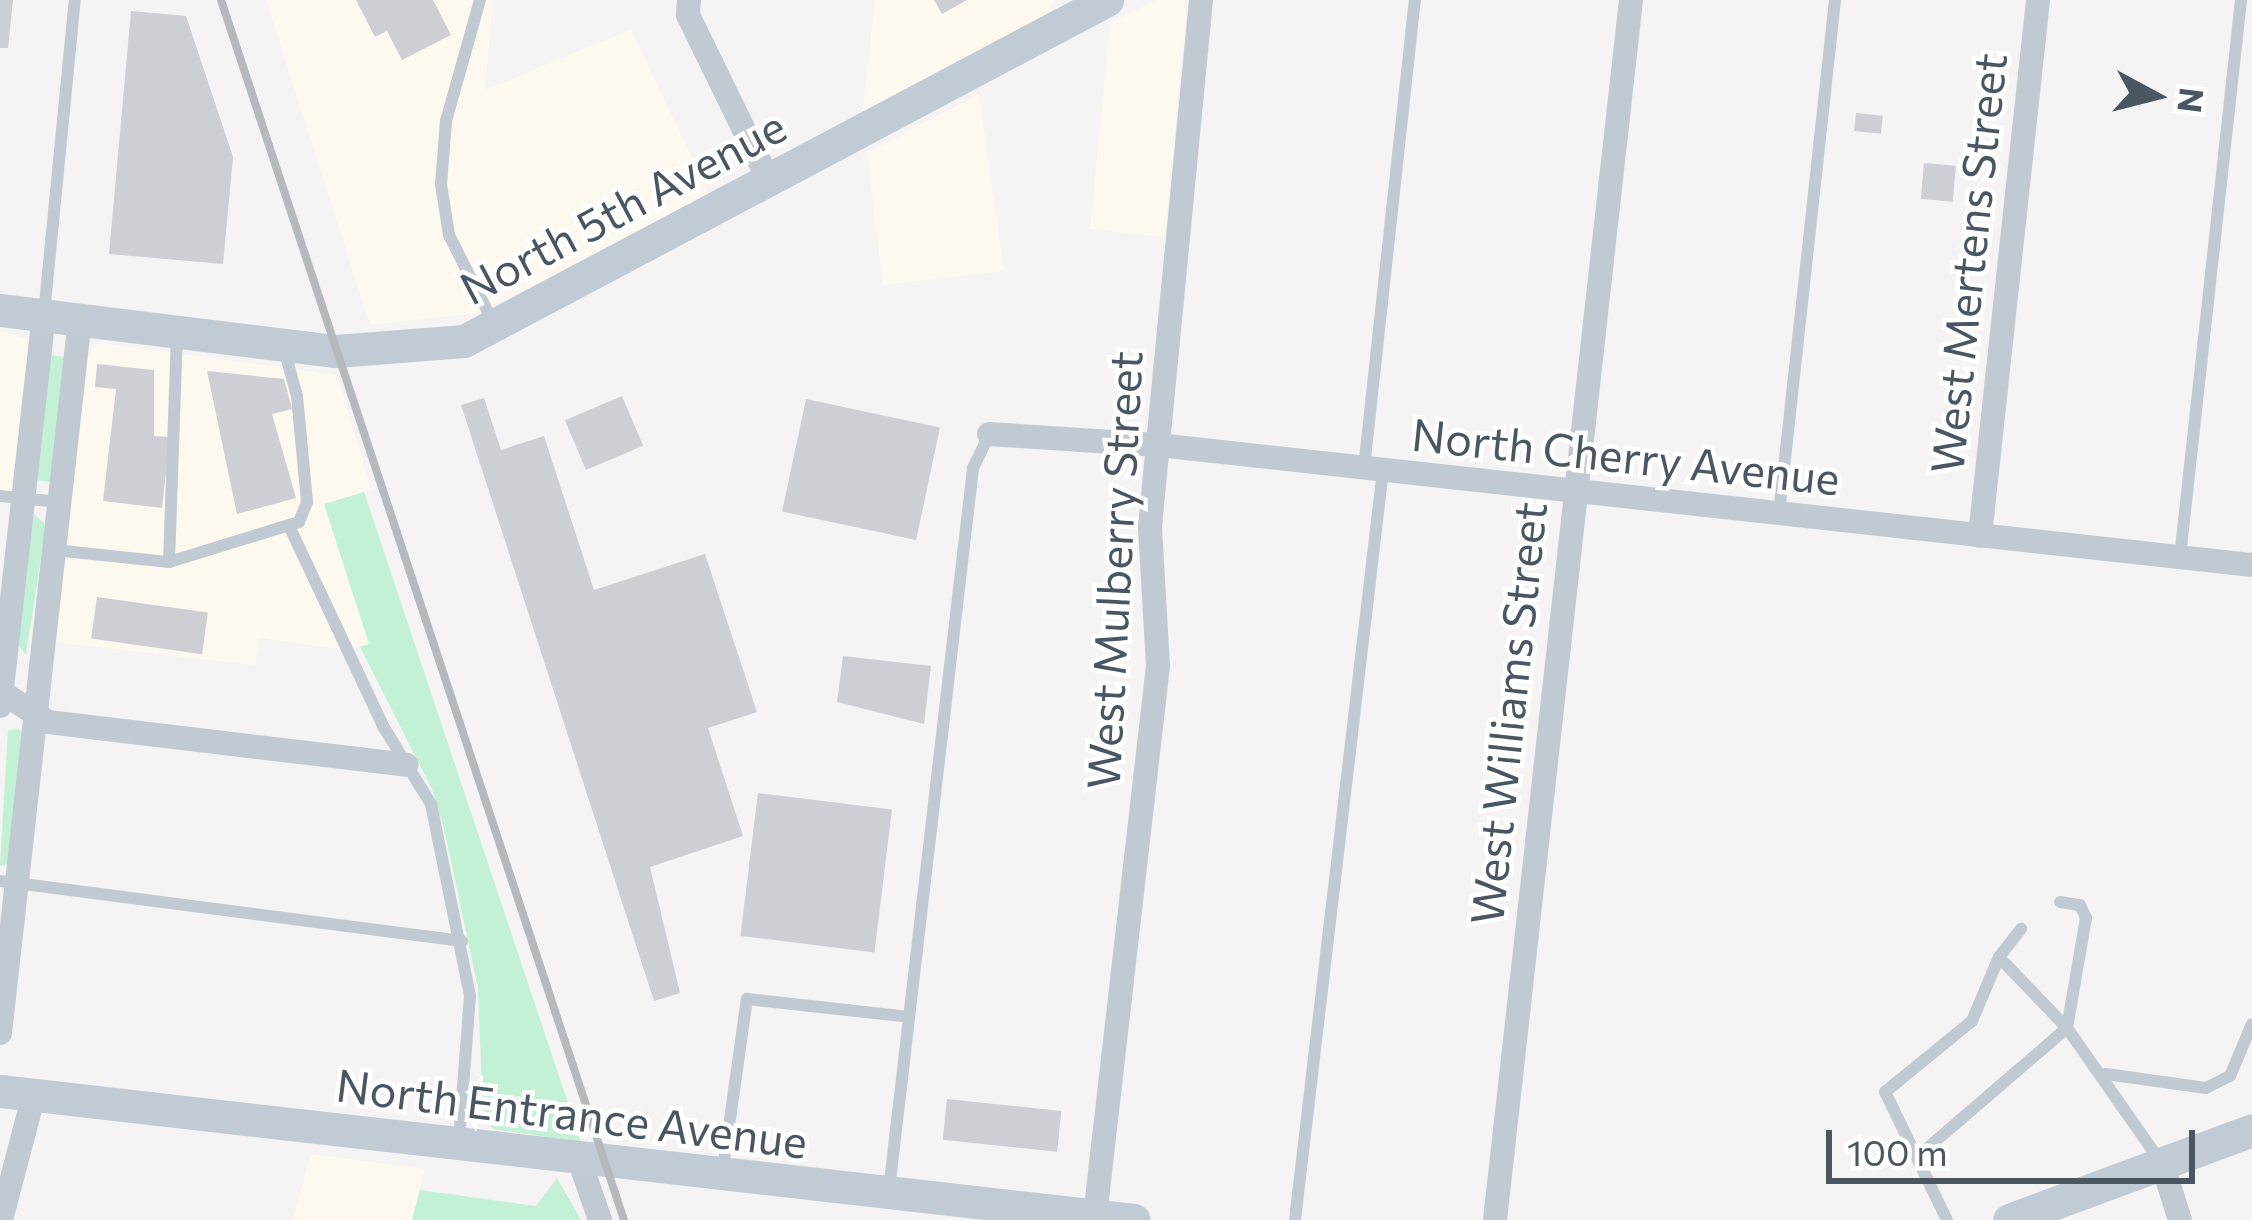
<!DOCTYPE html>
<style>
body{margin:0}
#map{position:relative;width:2252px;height:1220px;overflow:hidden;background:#f5f3f3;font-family:Commissioner,sans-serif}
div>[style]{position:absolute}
.commercial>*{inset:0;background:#fdf9ef}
.green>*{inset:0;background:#c3f1d5;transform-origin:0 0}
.building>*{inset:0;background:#cdcfd5;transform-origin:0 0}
.lane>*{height:12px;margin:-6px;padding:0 6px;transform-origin:6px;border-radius:6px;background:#c1cad2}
.street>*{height:24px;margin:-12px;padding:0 12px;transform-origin:12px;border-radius:12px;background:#c1cad2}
.secondary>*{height:33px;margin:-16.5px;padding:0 16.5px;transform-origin:16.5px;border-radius:16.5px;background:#c1cbd6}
.rail>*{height:8px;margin:-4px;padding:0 4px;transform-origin:4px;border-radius:4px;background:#b5b8bd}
span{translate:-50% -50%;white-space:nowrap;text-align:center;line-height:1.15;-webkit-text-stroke:9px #fff;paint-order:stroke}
.street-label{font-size:45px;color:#4a5661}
.north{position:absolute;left:2096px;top:36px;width:120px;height:120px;-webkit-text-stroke:9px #fff;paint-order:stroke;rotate:97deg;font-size:33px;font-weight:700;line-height:48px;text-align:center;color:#4a5661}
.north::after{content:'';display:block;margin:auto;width:42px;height:54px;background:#4a5661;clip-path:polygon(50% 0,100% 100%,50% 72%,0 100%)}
.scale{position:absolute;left:1826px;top:1130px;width:369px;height:54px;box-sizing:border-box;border:6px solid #4a5661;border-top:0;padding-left:15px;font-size:36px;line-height:42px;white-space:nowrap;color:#4a5661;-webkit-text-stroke:9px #fff;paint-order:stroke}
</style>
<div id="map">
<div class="commercial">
<i style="clip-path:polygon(266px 0,493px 0,485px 90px,631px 29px,710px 196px,478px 313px,370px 325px)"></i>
<i style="clip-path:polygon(875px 0,1054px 0,1050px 14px,862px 114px)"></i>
<i style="clip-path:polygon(1155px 0,1184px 0,1187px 7px,1165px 237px,1090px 229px,1110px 23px)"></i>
<i style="clip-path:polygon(979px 94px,1004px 271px,883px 285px,867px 153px)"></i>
<i style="clip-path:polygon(0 331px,30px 339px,12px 504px,0 502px)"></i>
<i style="clip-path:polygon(99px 343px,337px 375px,371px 489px,324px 505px,369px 644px,345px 650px,260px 638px,255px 665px,52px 642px,85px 355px)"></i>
<i style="clip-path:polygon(311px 1154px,425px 1169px,412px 1220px,293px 1220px)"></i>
</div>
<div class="green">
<i style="left:50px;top:355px;width:16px;height:126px;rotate:7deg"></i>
<i style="clip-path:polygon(364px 492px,581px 1142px,493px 1129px,483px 1117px,478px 988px,445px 833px,432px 789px,360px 647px,369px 644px,324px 504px)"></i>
<i style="clip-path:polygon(33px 513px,46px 525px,26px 655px,18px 645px)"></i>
<i style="clip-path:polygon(18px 729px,25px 733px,11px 864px,0 866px,8px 730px)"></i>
<i style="clip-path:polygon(557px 1178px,581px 1220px,412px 1220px,420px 1190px,536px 1206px)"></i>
</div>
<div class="building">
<i style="clip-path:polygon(0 0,13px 0,8px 48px,0 48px)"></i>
<i style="clip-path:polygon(356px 0,433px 0,451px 35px,402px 60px,387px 31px,375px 37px)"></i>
<i style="clip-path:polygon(934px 0,967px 0,942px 14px)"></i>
<i style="clip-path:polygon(131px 11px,186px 16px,233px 157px,223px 264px,109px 254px)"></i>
<i style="left:1856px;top:113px;width:27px;height:18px;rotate:6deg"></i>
<i style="left:1924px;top:163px;width:32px;height:36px;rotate:5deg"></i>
<i style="clip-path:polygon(97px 364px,154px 370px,154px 436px,170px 437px,162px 508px,103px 501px,116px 389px,95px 387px)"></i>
<i style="clip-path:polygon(207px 371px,284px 379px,292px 409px,272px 414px,296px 498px,237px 514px)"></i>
<i style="left:622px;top:396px;width:54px;height:62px;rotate:67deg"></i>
<i style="clip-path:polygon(484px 398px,501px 450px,544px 436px,594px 590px,705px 554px,757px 712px,708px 728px,743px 836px,650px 867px,680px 993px,654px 1001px,461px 405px)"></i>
<i style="left:806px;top:399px;width:137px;height:115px;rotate:12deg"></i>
<i style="left:97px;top:597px;width:112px;height:42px;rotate:8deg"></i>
<i style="clip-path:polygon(843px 656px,931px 666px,924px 724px,837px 702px)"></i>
<i style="left:758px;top:793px;width:135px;height:144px;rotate:7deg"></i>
<i style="left:947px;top:1099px;width:115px;height:41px;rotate:6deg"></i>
</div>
<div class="lane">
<i style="left:480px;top:0;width:126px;rotate:105.7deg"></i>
<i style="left:446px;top:121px;width:63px;rotate:94.5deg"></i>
<i style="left:441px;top:184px;width:52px;rotate:81.1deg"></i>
<i style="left:449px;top:235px;width:100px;rotate:63.2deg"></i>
<i style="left:44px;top:314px;width:316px;rotate:-84.4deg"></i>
<i style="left:1364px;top:468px;width:471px;rotate:-83.8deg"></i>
<i style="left:0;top:496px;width:59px;rotate:5.8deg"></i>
<i style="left:1779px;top:514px;width:517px;rotate:-83.78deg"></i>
<i style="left:290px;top:528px;width:219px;rotate:64.8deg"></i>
<i style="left:383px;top:726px;width:92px;rotate:58.4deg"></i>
<i style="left:431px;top:804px;width:196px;rotate:78.5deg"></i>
<i style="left:470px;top:996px;width:142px;rotate:94.4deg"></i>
<i style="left:54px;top:550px;width:116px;rotate:6deg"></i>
<i style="left:169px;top:562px;width:136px;rotate:-17.1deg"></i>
<i style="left:299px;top:522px;width:22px;rotate:-68deg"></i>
<i style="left:307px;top:502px;width:106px;rotate:-95.4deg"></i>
<i style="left:297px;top:396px;width:49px;rotate:-105.5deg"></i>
<i style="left:2180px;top:557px;width:560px;rotate:-83.75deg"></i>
<i style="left:169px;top:562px;width:226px;rotate:-88deg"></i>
<i style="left:0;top:881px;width:466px;rotate:7.4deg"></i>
<i style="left:2060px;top:902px;width:20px;rotate:9deg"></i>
<i style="left:2080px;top:905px;width:14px;rotate:65deg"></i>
<i style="left:2086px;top:918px;width:112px;rotate:99.8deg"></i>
<i style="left:2067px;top:1028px;width:164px;rotate:55deg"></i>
<i style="left:2106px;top:1074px;width:101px;rotate:8deg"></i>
<i style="left:2206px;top:1088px;width:27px;rotate:-27deg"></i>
<i style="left:2230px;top:1076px;width:56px;rotate:-67.1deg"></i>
<i style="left:1917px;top:1157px;width:198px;rotate:-40.7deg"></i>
<i style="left:2067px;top:1028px;width:98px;rotate:-133.8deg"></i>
<i style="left:723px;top:1169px;width:172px;rotate:-82deg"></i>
<i style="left:747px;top:999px;width:163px;rotate:6.3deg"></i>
<i style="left:889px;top:1190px;width:727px;rotate:-83.36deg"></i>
<i style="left:973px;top:468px;width:37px;rotate:-64deg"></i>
<i style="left:1295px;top:1220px;width:755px;rotate:-83.31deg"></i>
<i style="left:1947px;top:1220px;width:142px;rotate:-115.8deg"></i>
<i style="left:1885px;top:1092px;width:112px;rotate:-39.2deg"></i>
<i style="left:1972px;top:1021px;width:69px;rotate:-67.1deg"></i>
<i style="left:1999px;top:957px;width:36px;rotate:-52deg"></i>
</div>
<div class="street">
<i style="left:689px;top:0;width:15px;rotate:94deg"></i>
<i style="left:688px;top:15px;width:182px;rotate:64deg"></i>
<i style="left:989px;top:434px;width:169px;rotate:3.7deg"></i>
<i style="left:1158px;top:445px;width:1101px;rotate:6.26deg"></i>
<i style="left:1980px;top:536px;width:539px;rotate:-83.82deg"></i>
<i style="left:0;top:691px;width:57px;rotate:32.9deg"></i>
<i style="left:48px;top:722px;width:361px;rotate:6.8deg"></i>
<i style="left:0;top:706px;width:393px;rotate:-83.6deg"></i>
<i style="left:0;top:1033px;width:718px;rotate:-83.61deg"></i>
<i style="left:579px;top:1159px;width:65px;rotate:71deg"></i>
<i style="left:2162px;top:1163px;width:60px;rotate:72.5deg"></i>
<i style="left:1095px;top:1216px;width:554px;rotate:-83.47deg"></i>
<i style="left:1158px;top:666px;width:140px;rotate:-93.3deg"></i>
<i style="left:1150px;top:526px;width:528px;rotate:-84.46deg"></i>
<i style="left:1px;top:1220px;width:130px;rotate:-75.3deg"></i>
<i style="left:1495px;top:1220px;width:1228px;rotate:-83.64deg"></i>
</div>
<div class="secondary">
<i style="left:0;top:310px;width:338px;rotate:7deg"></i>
<i style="left:336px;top:351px;width:128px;rotate:-4.5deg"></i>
<i style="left:464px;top:341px;width:728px;rotate:-27.94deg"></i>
<i style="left:0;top:1091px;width:1141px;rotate:6.49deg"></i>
<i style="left:2009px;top:1220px;width:259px;rotate:-20.3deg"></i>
</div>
<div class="rail">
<i style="left:221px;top:0;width:1285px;rotate:71.72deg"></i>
</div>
<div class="street-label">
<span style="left:622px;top:206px;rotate:-28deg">North 5th Avenue</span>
<span style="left:1967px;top:263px;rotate:-84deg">West Mertens Street</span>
<span style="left:1626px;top:455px;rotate:6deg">North Cherry Avenue</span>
<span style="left:1113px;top:570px;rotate:-87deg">West Mulberry Street</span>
<span style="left:1507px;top:713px;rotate:-84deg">West Williams Street</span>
<span style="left:572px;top:1112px;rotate:7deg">North Entrance Avenue</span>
</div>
<div class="north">N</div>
<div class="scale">100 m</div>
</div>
